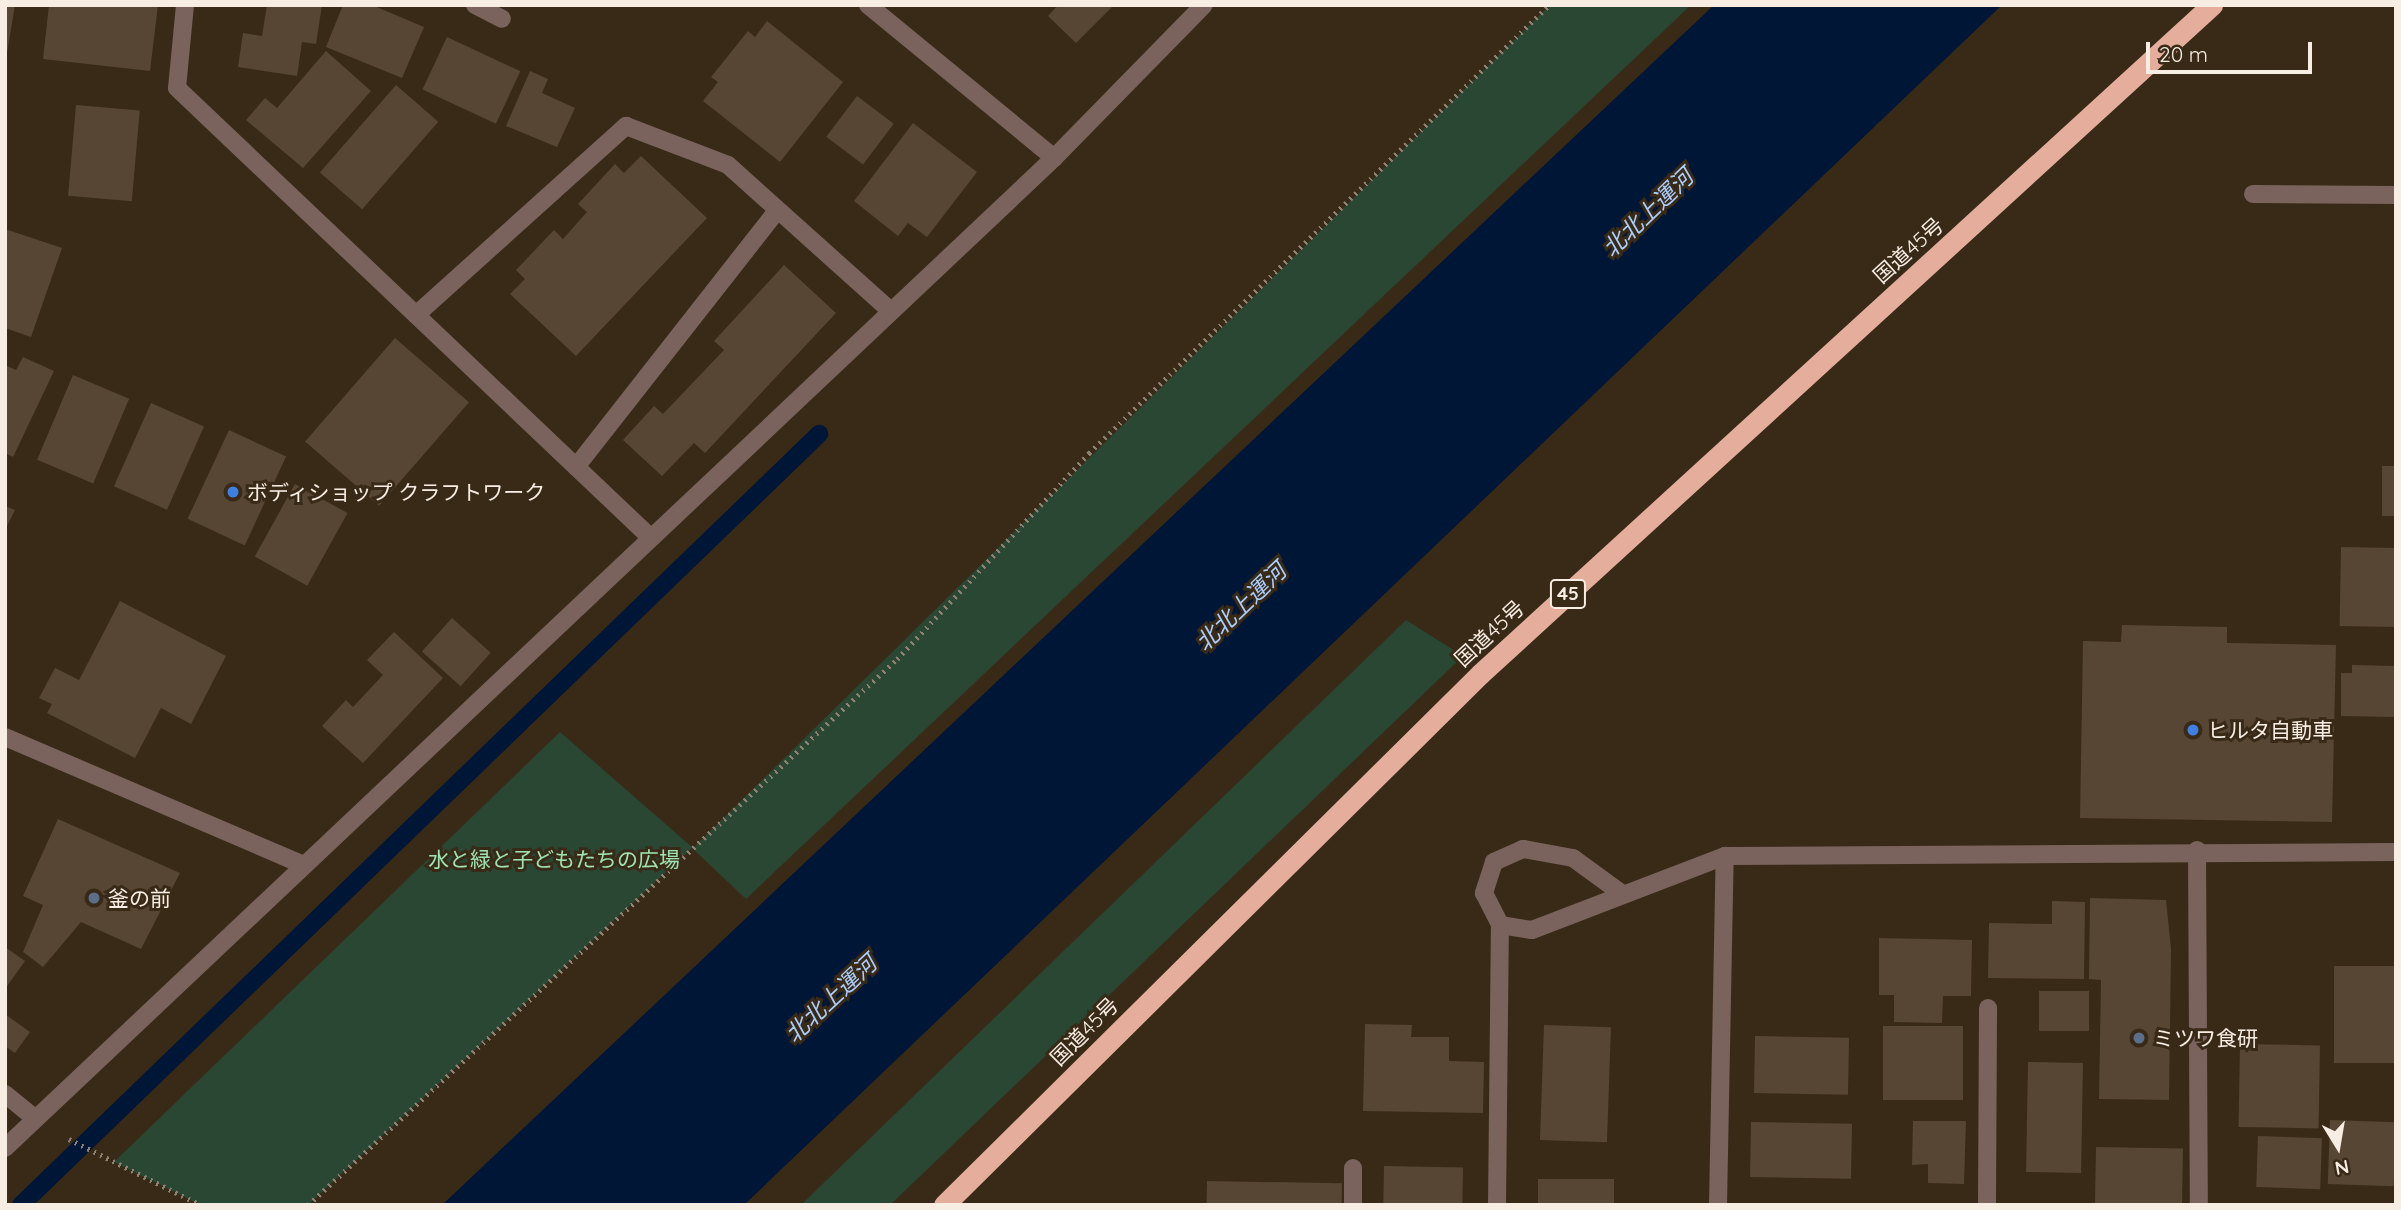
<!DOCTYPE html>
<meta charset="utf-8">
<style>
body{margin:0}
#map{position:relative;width:2401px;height:1210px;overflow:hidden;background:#392a18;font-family:Quicksand,"Noto Sans JP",sans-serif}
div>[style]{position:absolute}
.green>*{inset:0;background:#294732}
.water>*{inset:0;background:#001636}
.stream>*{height:18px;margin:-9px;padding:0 9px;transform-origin:9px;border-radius:9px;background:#001636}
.building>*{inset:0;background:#564633;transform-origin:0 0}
.path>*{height:4.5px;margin-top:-2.25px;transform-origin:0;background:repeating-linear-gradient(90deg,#8e8172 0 2px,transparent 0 7px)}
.minor>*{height:18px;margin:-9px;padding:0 9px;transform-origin:9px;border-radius:9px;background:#7a635d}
.highway>*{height:21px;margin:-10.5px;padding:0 10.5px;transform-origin:10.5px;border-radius:10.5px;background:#e4ad9c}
.dots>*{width:19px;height:19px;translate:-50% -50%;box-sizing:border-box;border:4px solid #392a18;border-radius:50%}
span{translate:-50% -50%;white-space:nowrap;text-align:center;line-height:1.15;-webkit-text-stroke:6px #392a18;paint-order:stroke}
.shield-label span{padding:2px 5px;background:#392a18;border:2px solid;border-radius:5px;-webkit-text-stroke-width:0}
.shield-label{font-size:19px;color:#f7ede2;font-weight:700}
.street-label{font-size:21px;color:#f7ede2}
.poi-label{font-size:21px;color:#f7ede2}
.left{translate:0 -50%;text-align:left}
.park-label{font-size:21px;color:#9de4b2}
.water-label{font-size:23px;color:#aaceff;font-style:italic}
.frame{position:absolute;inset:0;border:7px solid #f7ede2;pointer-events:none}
.north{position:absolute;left:2303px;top:1112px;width:70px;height:70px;-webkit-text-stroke:5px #392a18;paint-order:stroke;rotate:169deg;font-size:19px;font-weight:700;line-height:28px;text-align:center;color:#f7ede2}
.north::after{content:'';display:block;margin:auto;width:24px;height:32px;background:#f7ede2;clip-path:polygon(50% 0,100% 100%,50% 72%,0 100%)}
.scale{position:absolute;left:2146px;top:42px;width:166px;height:32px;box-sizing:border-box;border:4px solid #f7ede2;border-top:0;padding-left:9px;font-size:21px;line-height:24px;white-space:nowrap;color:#f7ede2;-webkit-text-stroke:5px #392a18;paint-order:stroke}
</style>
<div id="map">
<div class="green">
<i style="clip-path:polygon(1550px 5px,1691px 5px,746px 899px,692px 848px,308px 1205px,201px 1205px,114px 1162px,560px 732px,693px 848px)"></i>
<i style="clip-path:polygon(1406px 620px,1463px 656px,890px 1205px,801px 1205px)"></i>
</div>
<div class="water">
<i style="clip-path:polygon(1714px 5px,2002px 5px,744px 1205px,442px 1205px)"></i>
</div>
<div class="stream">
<i style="left:21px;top:1205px;width:1110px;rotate:-44.01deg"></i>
</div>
<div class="building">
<i style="clip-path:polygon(5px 5px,15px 5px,7px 53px,5px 53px)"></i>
<i style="clip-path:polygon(49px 5px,158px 5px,150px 71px,43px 59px)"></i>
<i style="clip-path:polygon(267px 5px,322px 5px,316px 44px,302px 42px,297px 76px,238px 67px,243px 33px,262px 36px)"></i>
<i style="clip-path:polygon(343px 5px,372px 5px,424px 27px,402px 78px,326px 47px)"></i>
<i style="clip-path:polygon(1058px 5px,1114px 5px,1076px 43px,1048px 16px)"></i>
<i style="clip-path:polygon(767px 21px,843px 82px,780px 162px,703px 101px,718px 82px,711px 77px,748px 31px,755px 37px)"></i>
<i style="left:447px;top:37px;width:81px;height:58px;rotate:25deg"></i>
<i style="clip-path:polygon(326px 51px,371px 91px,303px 168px,246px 120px,265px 98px,277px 108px)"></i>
<i style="clip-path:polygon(530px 71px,548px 79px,542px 93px,575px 108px,557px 147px,506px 126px)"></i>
<i style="left:396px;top:85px;width:56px;height:116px;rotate:41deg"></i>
<i style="left:857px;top:96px;width:46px;height:51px;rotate:37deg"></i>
<i style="left:76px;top:105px;width:64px;height:91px;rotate:5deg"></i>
<i style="clip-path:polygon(913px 123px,977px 172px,927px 237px,908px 223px,898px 236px,854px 201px)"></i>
<i style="clip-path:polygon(641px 156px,707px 218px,576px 356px,510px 294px,525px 279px,516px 270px,554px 230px,563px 239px,587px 212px,578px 204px,615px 164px,624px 173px)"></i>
<i style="clip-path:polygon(5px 229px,62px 248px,31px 337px,5px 328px)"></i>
<i style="clip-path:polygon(784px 265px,836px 313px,705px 453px,694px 443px,662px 476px,623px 440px,654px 406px,663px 414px,724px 350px,714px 341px)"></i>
<i style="left:395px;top:338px;width:98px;height:137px;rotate:41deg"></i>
<i style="clip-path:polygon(23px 357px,54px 371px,13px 457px,5px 453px,5px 365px,16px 370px)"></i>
<i style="left:73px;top:375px;width:61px;height:92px;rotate:23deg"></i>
<i style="left:151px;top:403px;width:58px;height:91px;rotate:24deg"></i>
<i style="left:229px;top:430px;width:63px;height:98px;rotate:25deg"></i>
<i style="left:2382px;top:466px;width:14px;height:50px"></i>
<i style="left:295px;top:484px;width:60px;height:83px;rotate:29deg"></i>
<i style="clip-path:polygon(5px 506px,15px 510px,5px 530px)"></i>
<i style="left:2341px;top:547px;width:55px;height:79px;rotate:1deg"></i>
<i style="clip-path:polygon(120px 601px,226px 656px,191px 724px,161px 708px,135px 758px,47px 713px,52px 704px,39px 698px,55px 668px,79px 680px)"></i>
<i style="left:452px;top:618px;width:52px;height:45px;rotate:42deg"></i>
<i style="clip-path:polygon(2122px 625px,2227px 627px,2227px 643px,2336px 645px,2332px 822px,2080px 818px,2083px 641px,2121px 642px)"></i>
<i style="clip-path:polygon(394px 632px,443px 678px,363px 763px,322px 726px,346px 700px,353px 707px,383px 675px,367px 660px)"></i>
<i style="clip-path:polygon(2352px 665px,2396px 666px,2396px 717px,2341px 716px,2341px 673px,2352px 673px)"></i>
<i style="clip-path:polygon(58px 819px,180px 873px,141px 949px,81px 922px,43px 967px,23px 952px,43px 905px,23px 896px)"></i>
<i style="clip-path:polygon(2090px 898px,2166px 900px,2171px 949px,2169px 1100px,2099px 1099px,2101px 980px,2089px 979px)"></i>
<i style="clip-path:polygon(2052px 901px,2085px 902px,2084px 979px,1988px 978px,1989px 923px,2052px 924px)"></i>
<i style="clip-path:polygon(1879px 938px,1972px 940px,1971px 996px,1943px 996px,1942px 1023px,1894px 1022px,1894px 995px,1879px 995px)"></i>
<i style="clip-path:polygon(5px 947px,25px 961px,5px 989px)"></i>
<i style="left:2334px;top:966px;width:62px;height:97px"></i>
<i style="left:2039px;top:991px;width:50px;height:40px"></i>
<i style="clip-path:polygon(5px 1014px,30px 1032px,15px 1053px,5px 1046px)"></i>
<i style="clip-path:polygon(1365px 1024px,1412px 1025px,1411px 1037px,1449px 1037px,1449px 1061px,1484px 1062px,1483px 1113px,1363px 1111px)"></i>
<i style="left:1544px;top:1025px;width:67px;height:115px;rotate:2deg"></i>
<i style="left:1883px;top:1026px;width:80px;height:74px"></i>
<i style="left:1755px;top:1036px;width:94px;height:57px;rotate:1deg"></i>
<i style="left:2240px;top:1044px;width:80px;height:83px;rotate:1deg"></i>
<i style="left:2028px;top:1062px;width:55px;height:110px;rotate:1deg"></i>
<i style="left:2330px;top:1120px;width:66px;height:64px;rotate:2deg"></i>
<i style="clip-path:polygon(1913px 1121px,1966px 1121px,1964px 1184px,1928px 1183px,1928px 1164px,1912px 1165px)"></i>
<i style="left:1751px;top:1122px;width:101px;height:55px;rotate:1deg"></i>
<i style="left:2258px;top:1136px;width:64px;height:51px;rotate:2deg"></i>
<i style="left:2096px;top:1147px;width:87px;height:58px;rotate:1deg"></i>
<i style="left:1384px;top:1166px;width:79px;height:39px;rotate:1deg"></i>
<i style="left:1538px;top:1179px;width:76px;height:26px"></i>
<i style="left:1207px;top:1181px;width:135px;height:24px;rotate:1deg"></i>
</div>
<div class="path">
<i style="left:69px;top:1139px;width:148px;rotate:26.6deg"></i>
<i style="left:308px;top:1205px;width:803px;rotate:-42.83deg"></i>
<i style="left:897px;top:659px;width:282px;rotate:-47deg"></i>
<i style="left:1089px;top:453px;width:642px;rotate:-44.24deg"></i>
</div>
<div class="minor">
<i style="left:185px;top:5px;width:83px;rotate:95.5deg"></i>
<i style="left:177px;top:88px;width:652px;rotate:43.51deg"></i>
<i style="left:475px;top:5px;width:30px;rotate:27deg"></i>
<i style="left:868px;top:5px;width:241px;rotate:39.4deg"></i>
<i style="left:2253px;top:194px;width:143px;rotate:0.4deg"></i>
<i style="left:416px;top:315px;width:283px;rotate:-42deg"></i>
<i style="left:626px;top:126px;width:109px;rotate:20.9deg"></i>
<i style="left:728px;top:165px;width:219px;rotate:41.9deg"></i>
<i style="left:576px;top:467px;width:325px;rotate:-51.9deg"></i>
<i style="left:5px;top:737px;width:324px;rotate:23.2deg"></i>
<i style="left:2197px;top:850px;width:355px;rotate:89.7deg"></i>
<i style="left:1621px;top:893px;width:59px;rotate:-143.9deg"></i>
<i style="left:1573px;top:858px;width:51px;rotate:-169.8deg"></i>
<i style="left:1523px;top:849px;width:32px;rotate:156deg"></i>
<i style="left:1494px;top:862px;width:33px;rotate:108deg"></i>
<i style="left:1484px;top:893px;width:36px;rotate:63deg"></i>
<i style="left:1500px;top:925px;width:32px;rotate:9deg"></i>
<i style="left:1532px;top:930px;width:207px;rotate:-21deg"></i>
<i style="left:1725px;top:856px;width:671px;rotate:-0.34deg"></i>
<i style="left:5px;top:1094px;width:38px;rotate:39deg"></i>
<i style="left:5px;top:1148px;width:1442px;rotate:-43.34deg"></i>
<i style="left:1054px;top:158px;width:214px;rotate:-45.6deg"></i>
<i style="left:1353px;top:1168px;width:37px;rotate:90deg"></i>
<i style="left:1497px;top:1205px;width:280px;rotate:-89.4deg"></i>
<i style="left:1718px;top:1205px;width:349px;rotate:-88.9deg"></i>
<i style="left:1987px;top:1205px;width:197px;rotate:-89.7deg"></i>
</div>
<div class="highway">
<i style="left:944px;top:1205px;width:754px;rotate:-44.73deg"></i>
<i style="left:1480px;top:674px;width:992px;rotate:-42.43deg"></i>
</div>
<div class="dots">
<i style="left:233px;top:492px;background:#3f7fe0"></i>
<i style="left:2193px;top:730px;background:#3f7fe0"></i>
<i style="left:94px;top:898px;background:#5c6f8a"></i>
<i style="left:2139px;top:1038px;background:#5c6f8a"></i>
</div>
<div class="shield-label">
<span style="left:1568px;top:594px">45</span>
</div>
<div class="street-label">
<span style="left:1908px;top:250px;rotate:-42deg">国道45号</span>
<span style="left:1489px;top:633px;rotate:-43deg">国道45号</span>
<span style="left:1084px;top:1031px;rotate:-45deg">国道45号</span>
</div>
<div class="poi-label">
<span class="left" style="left:247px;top:492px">ボディショップ クラフトワーク</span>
<span class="left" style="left:2207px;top:730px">ヒルタ自動車</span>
<span class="left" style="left:108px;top:898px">釜の前</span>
<span class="left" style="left:2153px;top:1038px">ミツワ食研</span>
</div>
<div class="park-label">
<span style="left:554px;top:859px">水と緑と子どもたちの広場</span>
</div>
<div class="water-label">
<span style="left:1648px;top:213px;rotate:-44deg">北北上運河</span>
<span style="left:1241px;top:607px;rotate:-44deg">北北上運河</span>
<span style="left:831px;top:999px;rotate:-43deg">北北上運河</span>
</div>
<div class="frame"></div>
<div class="north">N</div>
<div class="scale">20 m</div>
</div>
